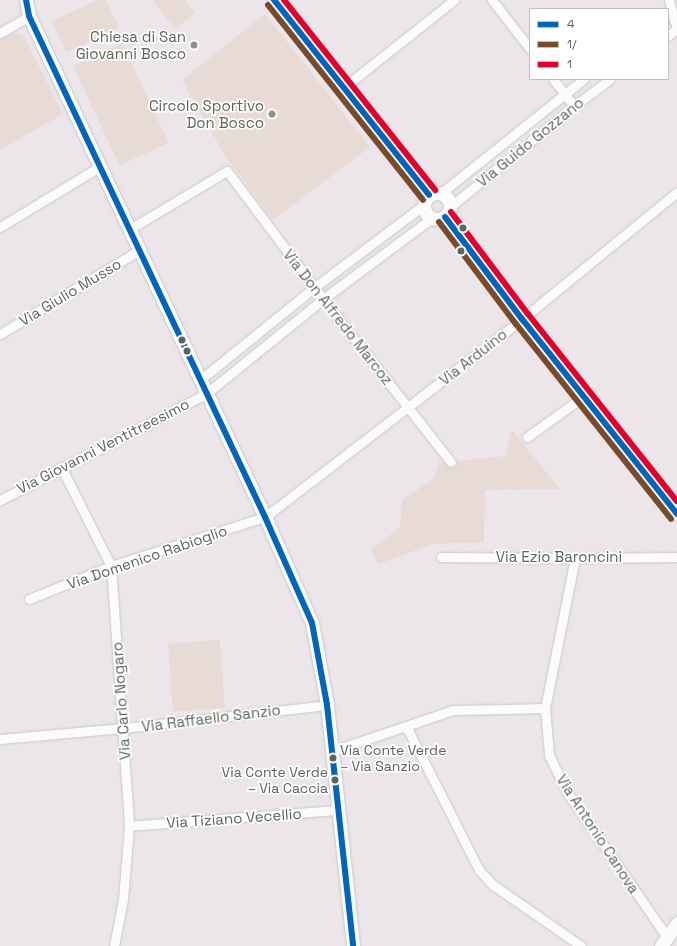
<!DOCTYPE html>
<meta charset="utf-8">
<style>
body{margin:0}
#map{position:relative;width:677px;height:946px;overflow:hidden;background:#ece6eb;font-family:"Space Grotesk",sans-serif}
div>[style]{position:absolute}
.green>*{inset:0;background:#e8dad4;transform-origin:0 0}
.roads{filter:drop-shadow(0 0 1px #c7c7c6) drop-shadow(0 0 1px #c7c7c6)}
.street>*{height:9px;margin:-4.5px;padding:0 4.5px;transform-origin:4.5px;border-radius:4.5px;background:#fcfbfc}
.secondary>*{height:13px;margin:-6.5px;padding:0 6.5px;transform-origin:6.5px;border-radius:6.5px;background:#fcfbfc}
.secondary>.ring{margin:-6.5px;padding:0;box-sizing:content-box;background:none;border:13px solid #fcfbfc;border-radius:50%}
.bus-1>*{height:6px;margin:-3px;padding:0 3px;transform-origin:3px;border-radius:3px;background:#0065bd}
.bus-2>*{height:6px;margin:-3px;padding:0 3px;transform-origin:3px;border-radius:3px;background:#7a4b2a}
.bus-3>*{height:6px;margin:-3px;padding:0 3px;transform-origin:3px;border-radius:3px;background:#e4002b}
.dots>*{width:11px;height:11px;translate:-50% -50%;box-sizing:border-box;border:2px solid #fff;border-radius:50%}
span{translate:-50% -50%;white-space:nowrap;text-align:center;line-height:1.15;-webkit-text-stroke:3.5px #fff;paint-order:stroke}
.bus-label{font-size:14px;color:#5c645c}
.left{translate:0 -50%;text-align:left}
.right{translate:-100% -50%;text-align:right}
.poi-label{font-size:15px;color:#5c645c}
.street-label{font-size:15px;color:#5c645c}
.legend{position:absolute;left:529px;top:8px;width:140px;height:72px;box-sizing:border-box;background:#fff;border:1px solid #bec1be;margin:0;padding:5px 7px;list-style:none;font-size:12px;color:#5c645c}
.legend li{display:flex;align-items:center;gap:8px;height:20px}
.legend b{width:20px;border:1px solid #bec1be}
</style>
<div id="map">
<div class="green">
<i style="clip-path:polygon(97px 0,106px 0,119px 28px,66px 52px,52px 21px)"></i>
<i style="clip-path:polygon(152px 0,185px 0,195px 13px,175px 29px)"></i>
<i style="clip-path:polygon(265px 14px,370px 147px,273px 220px,224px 154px,182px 80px)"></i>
<i style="clip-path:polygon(12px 33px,24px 36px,63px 114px,0 150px,0 40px)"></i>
<i style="left:122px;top:43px;width:110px;height:54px;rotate:65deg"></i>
<i style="clip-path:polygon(512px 430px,560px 489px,485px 490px,484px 542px,433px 544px,378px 564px,371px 550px,400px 527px,402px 500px,433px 479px,439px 463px,505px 456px)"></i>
<i style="left:220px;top:640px;width:68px;height:52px;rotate:86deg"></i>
</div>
<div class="roads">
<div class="street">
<i style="left:492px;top:0;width:62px;rotate:52.2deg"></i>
<i style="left:669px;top:0;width:31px;rotate:75deg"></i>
<i style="left:0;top:33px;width:34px;rotate:-30deg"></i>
<i style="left:668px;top:36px;width:11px;rotate:-41deg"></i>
<i style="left:553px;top:79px;width:34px;rotate:52deg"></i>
<i style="left:343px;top:88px;width:142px;rotate:-38.4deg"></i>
<i style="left:441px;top:193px;width:183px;rotate:-38.6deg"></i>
<i style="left:451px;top:206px;width:159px;rotate:-39.1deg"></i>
<i style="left:574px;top:106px;width:45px;rotate:-36.9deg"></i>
<i style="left:0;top:227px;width:116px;rotate:-31.2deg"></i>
<i style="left:130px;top:229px;width:113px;rotate:-30.9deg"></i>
<i style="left:227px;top:171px;width:160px;rotate:53.1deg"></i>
<i style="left:323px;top:299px;width:207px;rotate:51.9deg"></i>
<i style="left:0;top:334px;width:163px;rotate:-31deg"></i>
<i style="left:200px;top:380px;width:148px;rotate:-39deg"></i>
<i style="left:315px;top:287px;width:136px;rotate:-37deg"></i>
<i style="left:527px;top:437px;width:70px;rotate:-35.7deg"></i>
<i style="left:61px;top:467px;width:111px;rotate:63.2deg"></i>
<i style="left:111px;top:566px;width:261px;rotate:86deg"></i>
<i style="left:129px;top:826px;width:73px;rotate:94.7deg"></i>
<i style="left:123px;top:899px;width:48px;rotate:100.8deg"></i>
<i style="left:0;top:500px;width:233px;rotate:-27.3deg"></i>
<i style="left:207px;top:393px;width:149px;rotate:-39deg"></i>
<i style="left:323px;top:299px;width:136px;rotate:-36.6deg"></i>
<i style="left:441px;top:557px;width:134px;rotate:0.4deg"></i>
<i style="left:575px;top:558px;width:102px;rotate:-0.6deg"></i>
<i style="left:575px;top:558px;width:153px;rotate:101.3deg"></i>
<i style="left:545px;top:708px;width:47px;rotate:85.1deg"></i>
<i style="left:549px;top:755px;width:41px;rotate:64.1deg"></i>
<i style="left:567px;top:792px;width:176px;rotate:55.4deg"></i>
<i style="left:29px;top:599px;width:88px;rotate:-21.9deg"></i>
<i style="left:111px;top:566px;width:162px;rotate:-17.7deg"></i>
<i style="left:265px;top:517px;width:324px;rotate:-37.6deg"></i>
<i style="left:522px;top:319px;width:200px;rotate:-39.3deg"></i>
<i style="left:406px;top:726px;width:161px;rotate:63.1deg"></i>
<i style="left:479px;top:870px;width:21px;rotate:47deg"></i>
<i style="left:493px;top:885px;width:107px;rotate:34.7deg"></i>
<i style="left:0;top:739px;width:123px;rotate:-5.1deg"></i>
<i style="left:123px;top:728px;width:205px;rotate:-6.4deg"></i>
<i style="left:332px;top:751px;width:128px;rotate:-18.7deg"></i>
<i style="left:453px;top:710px;width:92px;rotate:-1.2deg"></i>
<i style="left:129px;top:826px;width:210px;rotate:-4.4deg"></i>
</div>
<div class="secondary">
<i style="left:26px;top:0;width:16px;rotate:79deg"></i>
<i style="left:29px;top:16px;width:554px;rotate:64.78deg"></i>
<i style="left:265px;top:517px;width:116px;rotate:66.1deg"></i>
<i style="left:312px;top:623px;width:83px;rotate:79.6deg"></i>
<i style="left:327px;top:705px;width:242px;rotate:83.8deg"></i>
<i style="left:274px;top:0;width:249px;rotate:51.5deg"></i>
<i class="ring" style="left:424px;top:193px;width:13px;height:13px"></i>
<i style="left:445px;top:217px;width:128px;rotate:53deg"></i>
<i style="left:522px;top:319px;width:177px;rotate:51.2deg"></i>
<i style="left:633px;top:457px;width:72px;rotate:52.3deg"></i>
<i style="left:661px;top:946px;width:28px;rotate:-55deg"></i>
</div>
</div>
<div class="bus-1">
<i style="left:26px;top:0;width:16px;rotate:79deg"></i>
<i style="left:29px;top:16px;width:554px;rotate:64.78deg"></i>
<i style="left:265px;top:517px;width:116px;rotate:66.1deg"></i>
<i style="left:312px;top:623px;width:83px;rotate:79.6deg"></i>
<i style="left:327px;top:705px;width:242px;rotate:83.8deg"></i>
<i style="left:274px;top:0;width:249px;rotate:51.5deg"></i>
<i style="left:445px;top:217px;width:128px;rotate:53deg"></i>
<i style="left:522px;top:319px;width:249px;rotate:51.5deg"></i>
</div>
<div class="bus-2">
<i style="left:268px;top:5px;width:249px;rotate:51.5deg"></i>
<i style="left:439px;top:222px;width:128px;rotate:53deg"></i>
<i style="left:516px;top:324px;width:249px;rotate:51.5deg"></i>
</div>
<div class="bus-3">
<i style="left:284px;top:0;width:243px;rotate:51.5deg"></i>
<i style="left:451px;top:212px;width:128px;rotate:53deg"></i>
<i style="left:528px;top:314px;width:239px;rotate:51.5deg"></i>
</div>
<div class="dots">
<i style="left:194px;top:45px;background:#8e928e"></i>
<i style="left:272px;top:114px;background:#8e928e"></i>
<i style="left:463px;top:228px;background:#5c645c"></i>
<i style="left:461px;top:251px;background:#5c645c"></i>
<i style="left:182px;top:340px;background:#5c645c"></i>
<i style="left:187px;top:351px;background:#5c645c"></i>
<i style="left:333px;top:758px;background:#5c645c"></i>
<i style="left:335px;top:780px;background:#5c645c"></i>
</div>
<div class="bus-label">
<span class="left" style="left:340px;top:758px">Via Conte Verde<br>– Via Sanzio</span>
<span class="right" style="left:328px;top:780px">Via Conte Verde<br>– Via Caccia</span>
</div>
<div class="poi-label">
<span class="right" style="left:186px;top:45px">Chiesa di San<br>Giovanni Bosco</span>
<span class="right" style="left:264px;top:114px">Circolo Sportivo<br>Don Bosco</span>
</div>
<div class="street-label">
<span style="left:530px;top:142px;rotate:-39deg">Via Guido Gozzano</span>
<span style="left:70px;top:292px;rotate:-31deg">Via Giulio Musso</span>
<span style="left:338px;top:317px;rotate:52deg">Via Don Alfredo Marcoz</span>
<span style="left:473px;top:357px;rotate:-38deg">Via Arduino</span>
<span style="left:103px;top:446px;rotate:-27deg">Via Giovanni Ventitreesimo</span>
<span style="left:147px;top:557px;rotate:-19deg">Via Domenico Rabioglio</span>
<span style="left:559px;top:557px">Via Ezio Baroncini</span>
<span style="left:121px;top:701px;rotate:-94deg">Via Carlo Nogaro</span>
<span style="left:211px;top:718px;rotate:-7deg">Via Raffaello Sanzio</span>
<span style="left:234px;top:818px;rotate:-4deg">Via Tiziano Vecellio</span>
<span style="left:598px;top:834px;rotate:57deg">Via Antonio Canova</span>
</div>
<ul class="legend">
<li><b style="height:5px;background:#0065bd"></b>4</li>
<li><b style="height:5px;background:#7a4b2a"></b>1/</li>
<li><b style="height:5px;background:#e4002b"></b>1</li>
</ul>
</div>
